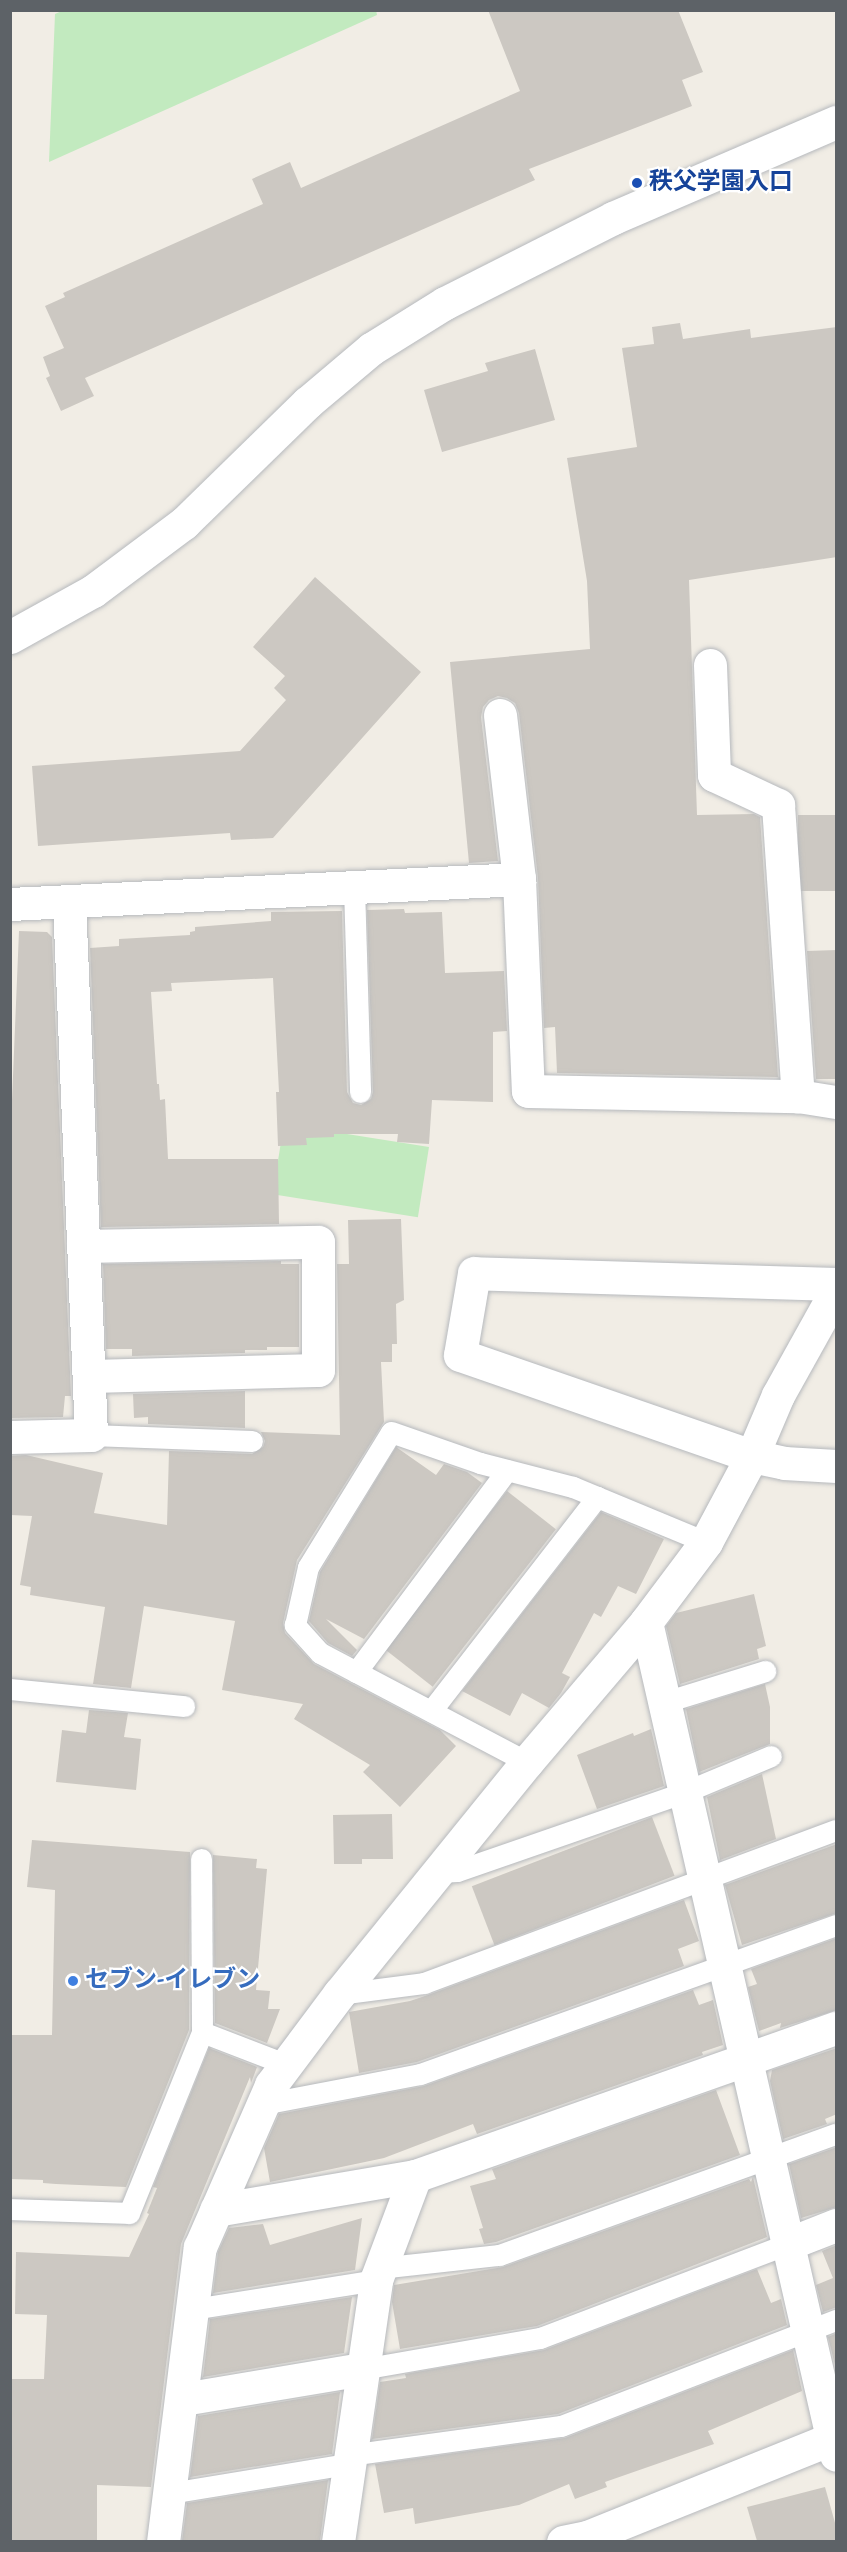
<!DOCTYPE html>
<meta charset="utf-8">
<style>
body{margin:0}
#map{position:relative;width:847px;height:2552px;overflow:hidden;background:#f1ede5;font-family:"Alegreya Sans","Noto Sans JP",sans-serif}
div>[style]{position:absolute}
.green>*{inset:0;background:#c2eabf;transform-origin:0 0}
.building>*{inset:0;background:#ccc8c2;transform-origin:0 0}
.roads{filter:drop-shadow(0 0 2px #b6b9bd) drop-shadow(0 0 2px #b6b9bd)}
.service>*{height:21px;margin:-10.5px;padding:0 10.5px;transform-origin:10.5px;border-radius:10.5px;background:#fff}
.minor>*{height:33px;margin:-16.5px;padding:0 16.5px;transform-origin:16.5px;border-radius:16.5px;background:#fff}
.tertiary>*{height:33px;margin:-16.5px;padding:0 16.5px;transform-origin:16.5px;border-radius:16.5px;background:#fff}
.dots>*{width:16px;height:16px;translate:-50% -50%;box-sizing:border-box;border:3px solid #fff;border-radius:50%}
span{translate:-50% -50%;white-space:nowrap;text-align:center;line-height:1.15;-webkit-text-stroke:4.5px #fff;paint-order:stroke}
.transit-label{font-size:24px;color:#164399;font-weight:700}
.left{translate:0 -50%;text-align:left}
.shop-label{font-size:24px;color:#366cbe;font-weight:700}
.frame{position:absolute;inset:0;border:12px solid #5d6267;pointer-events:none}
</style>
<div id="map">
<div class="green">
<i style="clip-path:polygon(64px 10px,376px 10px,377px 15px,49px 162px,55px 14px)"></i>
<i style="left:429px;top:1147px;width:71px;height:147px;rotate:99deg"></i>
</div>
<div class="building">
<i style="clip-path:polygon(488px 10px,678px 10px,703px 72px,682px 80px,692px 106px,529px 169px,535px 180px,85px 378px,94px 396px,61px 411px,46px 378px,50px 376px,43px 357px,64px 348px,45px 306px,65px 297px,63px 293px,263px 204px,252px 179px,290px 162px,301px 188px,520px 91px)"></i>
<i style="clip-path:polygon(680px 323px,683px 339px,750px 329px,751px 338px,837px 327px,837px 557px,689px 580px,697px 815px,754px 814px,760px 817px,778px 1077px,557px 1073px,555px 1027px,544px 1028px,538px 878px,519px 713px,515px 703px,507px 698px,498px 696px,489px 700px,483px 707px,481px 717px,498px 861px,469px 863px,450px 662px,590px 649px,587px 581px,567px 458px,637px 447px,622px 348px,654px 344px,652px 327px)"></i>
<i style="clip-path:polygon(535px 349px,555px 420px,442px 452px,424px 390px,488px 371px,485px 363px)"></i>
<i style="clip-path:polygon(315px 577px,421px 672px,273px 838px,231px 840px,230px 833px,38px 846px,32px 766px,240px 751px,286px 700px,274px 688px,285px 676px,253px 647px)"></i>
<i style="left:837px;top:815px;width:76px;height:39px;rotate:90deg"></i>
<i style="clip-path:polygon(404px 909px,405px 913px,442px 912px,445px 973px,504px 971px,507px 1031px,493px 1032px,493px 1102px,432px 1100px,429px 1144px,397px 1142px,398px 1134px,334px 1134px,334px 1137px,306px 1138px,307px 1145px,278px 1146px,276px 1092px,279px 1092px,273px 978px,171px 983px,172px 991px,151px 992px,157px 1084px,159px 1084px,160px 1100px,165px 1099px,168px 1159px,278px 1159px,279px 1224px,101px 1227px,90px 948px,119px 946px,119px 939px,190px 935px,190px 932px,195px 931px,195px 927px,271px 921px,271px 912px,342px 911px,347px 1092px,353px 1103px,361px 1105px,371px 1099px,373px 1092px,367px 910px)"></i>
<i style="clip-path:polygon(19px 931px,47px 932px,52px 937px,71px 1396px,65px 1396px,63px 1417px,10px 1418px,11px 1124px)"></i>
<i style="clip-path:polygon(837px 950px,837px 1079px,816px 1079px,807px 951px)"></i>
<i style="clip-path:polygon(401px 1219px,404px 1300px,396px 1304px,397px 1344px,392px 1344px,392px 1362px,381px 1362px,384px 1422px,297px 1560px,283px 1623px,285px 1633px,314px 1664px,440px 1730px,456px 1746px,400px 1807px,363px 1772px,370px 1765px,294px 1719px,303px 1704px,222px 1690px,235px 1621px,144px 1606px,131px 1688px,93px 1684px,105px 1607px,30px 1595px,31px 1587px,20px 1585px,32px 1516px,10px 1515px,10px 1456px,26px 1455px,103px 1473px,94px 1513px,167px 1525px,169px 1451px,252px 1454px,263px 1447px,265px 1441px,261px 1432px,340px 1435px,337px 1264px,349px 1264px,348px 1220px)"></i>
<i style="clip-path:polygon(281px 1261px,281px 1264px,299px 1264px,299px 1347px,267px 1347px,267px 1350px,245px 1350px,245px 1353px,132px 1356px,132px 1349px,106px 1349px,103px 1264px)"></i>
<i style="clip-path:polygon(245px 1391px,245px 1428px,148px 1424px,148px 1417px,134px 1418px,133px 1394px)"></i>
<i style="clip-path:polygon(396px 1447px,436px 1475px,444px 1464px,467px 1472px,482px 1483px,364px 1639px,326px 1619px,357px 1650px,352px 1656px,328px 1643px,309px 1621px,320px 1572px)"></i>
<i style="left:507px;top:1491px;width:62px;height:200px;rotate:38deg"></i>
<i style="clip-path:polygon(601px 1512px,664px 1539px,636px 1594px,618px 1586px,601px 1617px,594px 1613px,562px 1673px,570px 1677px,561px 1693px,549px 1708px,522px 1693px,510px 1716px,462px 1691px)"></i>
<i style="clip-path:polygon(754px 1594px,766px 1646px,757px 1649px,759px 1659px,680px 1684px,666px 1626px,676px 1613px)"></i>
<i style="clip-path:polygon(765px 1684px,770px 1707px,770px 1744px,699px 1772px,686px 1709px)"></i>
<i style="clip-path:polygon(89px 1710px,128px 1713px,124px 1737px,141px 1739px,136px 1790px,56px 1782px,62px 1730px,86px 1733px)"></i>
<i style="clip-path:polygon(651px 1729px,664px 1786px,597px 1809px,577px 1755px,633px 1733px,634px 1736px)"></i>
<i style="clip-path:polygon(762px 1774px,776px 1839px,720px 1860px,707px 1797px)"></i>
<i style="clip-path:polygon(392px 1814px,393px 1859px,362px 1859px,362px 1864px,334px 1864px,333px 1815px)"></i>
<i style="left:652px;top:1817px;width:63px;height:193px;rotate:69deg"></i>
<i style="clip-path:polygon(32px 1840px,190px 1852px,189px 2030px,126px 2187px,56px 2184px,43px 2183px,43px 2180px,10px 2179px,10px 2035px,52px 2035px,55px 1890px,27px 1887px)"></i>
<i style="clip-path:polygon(837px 1844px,837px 1913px,742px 1945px,725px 1885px)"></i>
<i style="clip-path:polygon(213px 1855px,257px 1859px,256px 1868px,267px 1869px,256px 1990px,270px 1991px,268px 2009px,280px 2009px,267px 2043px,215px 2023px)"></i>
<i style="clip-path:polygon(684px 1900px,699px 1941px,678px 1949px,684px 1966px,417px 2062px,359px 2073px,349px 2012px,410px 2001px,428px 1995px)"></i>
<i style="clip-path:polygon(837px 1938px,837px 2010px,780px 2028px,781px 2023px,759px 2031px,748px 1987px,757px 1984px,751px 1969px)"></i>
<i style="clip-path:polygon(693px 1990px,699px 2005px,713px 2000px,723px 2045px,702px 2052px,703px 2055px,477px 2134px,473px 2124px,384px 2158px,270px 2182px,264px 2148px,279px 2114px,424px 2086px)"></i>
<i style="clip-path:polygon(209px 2048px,257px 2067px,251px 2083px,250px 2077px,181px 2244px,151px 2487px,97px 2485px,97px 2541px,10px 2541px,10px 2379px,44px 2379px,47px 2315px,15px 2314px,16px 2252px,129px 2257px,149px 2214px,147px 2213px,157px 2188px,153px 2187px)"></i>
<i style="clip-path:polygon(837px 2048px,837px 2114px,825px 2119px,827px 2124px,783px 2139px,770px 2081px,772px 2070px)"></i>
<i style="clip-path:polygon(716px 2090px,740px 2155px,496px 2242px,484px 2244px,479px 2229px,483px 2228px,470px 2186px,496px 2179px,492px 2169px)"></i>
<i style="clip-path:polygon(837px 2147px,837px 2207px,801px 2218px,789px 2164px)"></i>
<i style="clip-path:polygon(753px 2177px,767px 2237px,537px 2326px,400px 2349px,392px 2302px,394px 2285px,503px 2267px,749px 2179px,751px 2182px)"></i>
<i style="clip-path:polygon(362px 2218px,355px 2270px,213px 2293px,218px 2252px,229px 2228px,263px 2224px,270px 2245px)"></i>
<i style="clip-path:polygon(837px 2245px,837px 2307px,823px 2312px,816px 2285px,833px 2278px,822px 2251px)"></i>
<i style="clip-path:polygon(757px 2269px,771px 2303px,781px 2299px,787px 2325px,558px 2414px,372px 2439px,380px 2382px,406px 2378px,405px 2374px,544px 2350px)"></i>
<i style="clip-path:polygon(352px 2297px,344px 2353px,203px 2377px,210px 2319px)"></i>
<i style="clip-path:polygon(837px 2333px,837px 2373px,828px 2337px)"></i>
<i style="clip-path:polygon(793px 2350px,802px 2391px,708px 2431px,714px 2444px,605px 2482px,607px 2487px,575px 2499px,569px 2484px,519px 2505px,415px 2524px,413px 2508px,384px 2513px,375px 2464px,565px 2438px)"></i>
<i style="clip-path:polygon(340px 2392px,332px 2454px,190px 2477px,198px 2416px)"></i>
<i style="clip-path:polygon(328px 2480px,320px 2541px,182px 2541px,187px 2503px)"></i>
<i style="clip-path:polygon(825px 2487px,837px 2530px,837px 2541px,757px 2541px,747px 2507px)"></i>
</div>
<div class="roads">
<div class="service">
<i style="left:354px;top:887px;width:205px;rotate:88.3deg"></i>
<i style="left:91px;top:1435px;width:161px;rotate:2.1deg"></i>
<i style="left:356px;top:1672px;width:252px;rotate:-53.2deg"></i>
<i style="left:10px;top:1689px;width:175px;rotate:5.6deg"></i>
<i style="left:665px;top:1702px;width:105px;rotate:-17.2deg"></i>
<i style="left:431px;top:1711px;width:271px;rotate:-52.2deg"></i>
<i style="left:527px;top:1762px;width:234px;rotate:-152.2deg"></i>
<i style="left:320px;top:1653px;width:38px;rotate:-132deg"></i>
<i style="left:295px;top:1625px;width:59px;rotate:-77.4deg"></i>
<i style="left:308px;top:1567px;width:158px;rotate:-58.4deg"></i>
<i style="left:391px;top:1432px;width:94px;rotate:19.2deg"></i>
<i style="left:480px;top:1463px;width:96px;rotate:14.5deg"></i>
<i style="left:573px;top:1487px;width:144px;rotate:22.5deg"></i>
<i style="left:438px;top:1872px;width:19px;rotate:-3deg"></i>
<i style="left:457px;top:1871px;width:241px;rotate:-19.1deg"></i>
<i style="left:685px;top:1792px;width:93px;rotate:-22.7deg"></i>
<i style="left:339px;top:1994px;width:86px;rotate:-7.4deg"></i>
<i style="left:424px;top:1983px;width:439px;rotate:-20.4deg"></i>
<i style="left:202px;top:2032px;width:89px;rotate:21.1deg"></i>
<i style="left:263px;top:2104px;width:160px;rotate:-10.8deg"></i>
<i style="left:420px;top:2074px;width:442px;rotate:-19.7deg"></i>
<i style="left:10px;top:2209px;width:119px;rotate:1.9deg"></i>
<i style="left:129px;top:2213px;width:195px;rotate:-68deg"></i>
<i style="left:202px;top:2032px;width:173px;rotate:-90.3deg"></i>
<i style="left:379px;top:2268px;width:121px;rotate:-6.2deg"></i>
<i style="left:499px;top:2255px;width:358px;rotate:-19.8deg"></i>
<i style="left:193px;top:2309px;width:185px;rotate:-9deg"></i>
<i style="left:362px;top:2369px;width:181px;rotate:-9.9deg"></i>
<i style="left:540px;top:2338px;width:267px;rotate:-20.8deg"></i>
<i style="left:349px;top:2455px;width:214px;rotate:-7.8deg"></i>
<i style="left:561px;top:2426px;width:295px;rotate:-21.1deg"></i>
<i style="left:170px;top:2493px;width:180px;rotate:-9.3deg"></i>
</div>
<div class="minor">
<i style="left:710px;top:665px;width:110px;rotate:87.9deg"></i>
<i style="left:714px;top:775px;width:71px;rotate:25.1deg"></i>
<i style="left:778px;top:805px;width:292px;rotate:86.1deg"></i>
<i style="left:500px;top:715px;width:165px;rotate:83.4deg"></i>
<i style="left:519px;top:879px;width:212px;rotate:87.6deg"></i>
<i style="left:528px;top:1091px;width:270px;rotate:1.1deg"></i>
<i style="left:798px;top:1096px;width:38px;rotate:9deg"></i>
<i style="left:10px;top:904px;width:510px;rotate:-2.81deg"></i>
<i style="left:83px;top:1246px;width:235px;rotate:-1deg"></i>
<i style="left:318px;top:1242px;width:128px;rotate:90deg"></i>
<i style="left:318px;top:1370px;width:229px;rotate:178.5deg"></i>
<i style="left:836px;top:1284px;width:362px;rotate:-178.3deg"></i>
<i style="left:474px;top:1273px;width:83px;rotate:99.7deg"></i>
<i style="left:460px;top:1355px;width:309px;rotate:19.1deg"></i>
<i style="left:752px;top:1456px;width:33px;rotate:12deg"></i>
<i style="left:784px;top:1463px;width:52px;rotate:3.3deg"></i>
<i style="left:10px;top:1437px;width:81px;rotate:-1.4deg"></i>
<i style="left:91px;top:1435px;width:534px;rotate:-92.36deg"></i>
<i style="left:646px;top:1622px;width:854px;rotate:77.15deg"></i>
<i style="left:216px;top:2210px;width:202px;rotate:-9.7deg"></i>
<i style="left:415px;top:2176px;width:446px;rotate:-19.4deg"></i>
<i style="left:790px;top:2243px;width:49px;rotate:-21.4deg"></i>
<i style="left:183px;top:2399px;width:181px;rotate:-9.5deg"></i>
<i style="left:163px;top:2542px;width:297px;rotate:-82.9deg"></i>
<i style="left:200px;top:2247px;width:177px;rotate:-66.3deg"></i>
<i style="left:271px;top:2085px;width:114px;rotate:-53.2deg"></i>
<i style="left:339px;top:1994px;width:299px;rotate:-51deg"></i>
<i style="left:527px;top:1762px;width:184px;rotate:-49.6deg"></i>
<i style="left:646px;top:1622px;width:100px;rotate:-53.1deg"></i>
<i style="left:706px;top:1542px;width:98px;rotate:-61.9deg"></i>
<i style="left:752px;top:1456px;width:66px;rotate:-66.9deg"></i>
<i style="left:778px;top:1395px;width:119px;rotate:-60.9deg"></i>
<i style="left:338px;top:2542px;width:265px;rotate:-81.7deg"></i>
<i style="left:376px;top:2280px;width:111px;rotate:-69.4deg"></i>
</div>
<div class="tertiary">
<i style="left:10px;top:637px;width:95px;rotate:-29deg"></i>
<i style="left:93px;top:591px;width:114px;rotate:-36.8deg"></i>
<i style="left:184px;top:523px;width:172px;rotate:-44.3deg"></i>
<i style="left:307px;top:403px;width:84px;rotate:-40.2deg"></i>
<i style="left:371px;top:349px;width:87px;rotate:-31.9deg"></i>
<i style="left:445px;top:303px;width:188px;rotate:-26.8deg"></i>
<i style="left:613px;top:218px;width:243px;rotate:-23.3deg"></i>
<i style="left:563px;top:2542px;width:25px;rotate:-12deg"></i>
<i style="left:587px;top:2537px;width:268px;rotate:-21.9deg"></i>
</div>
</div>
<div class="dots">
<i style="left:637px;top:183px;background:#1a4fb4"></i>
<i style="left:73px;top:1981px;background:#3f7fe0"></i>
</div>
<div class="transit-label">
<span class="left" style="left:649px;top:183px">秩父学園入口</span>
</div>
<div class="shop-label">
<span class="left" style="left:85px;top:1981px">セブン-イレブン</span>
</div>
<div class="frame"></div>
</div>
